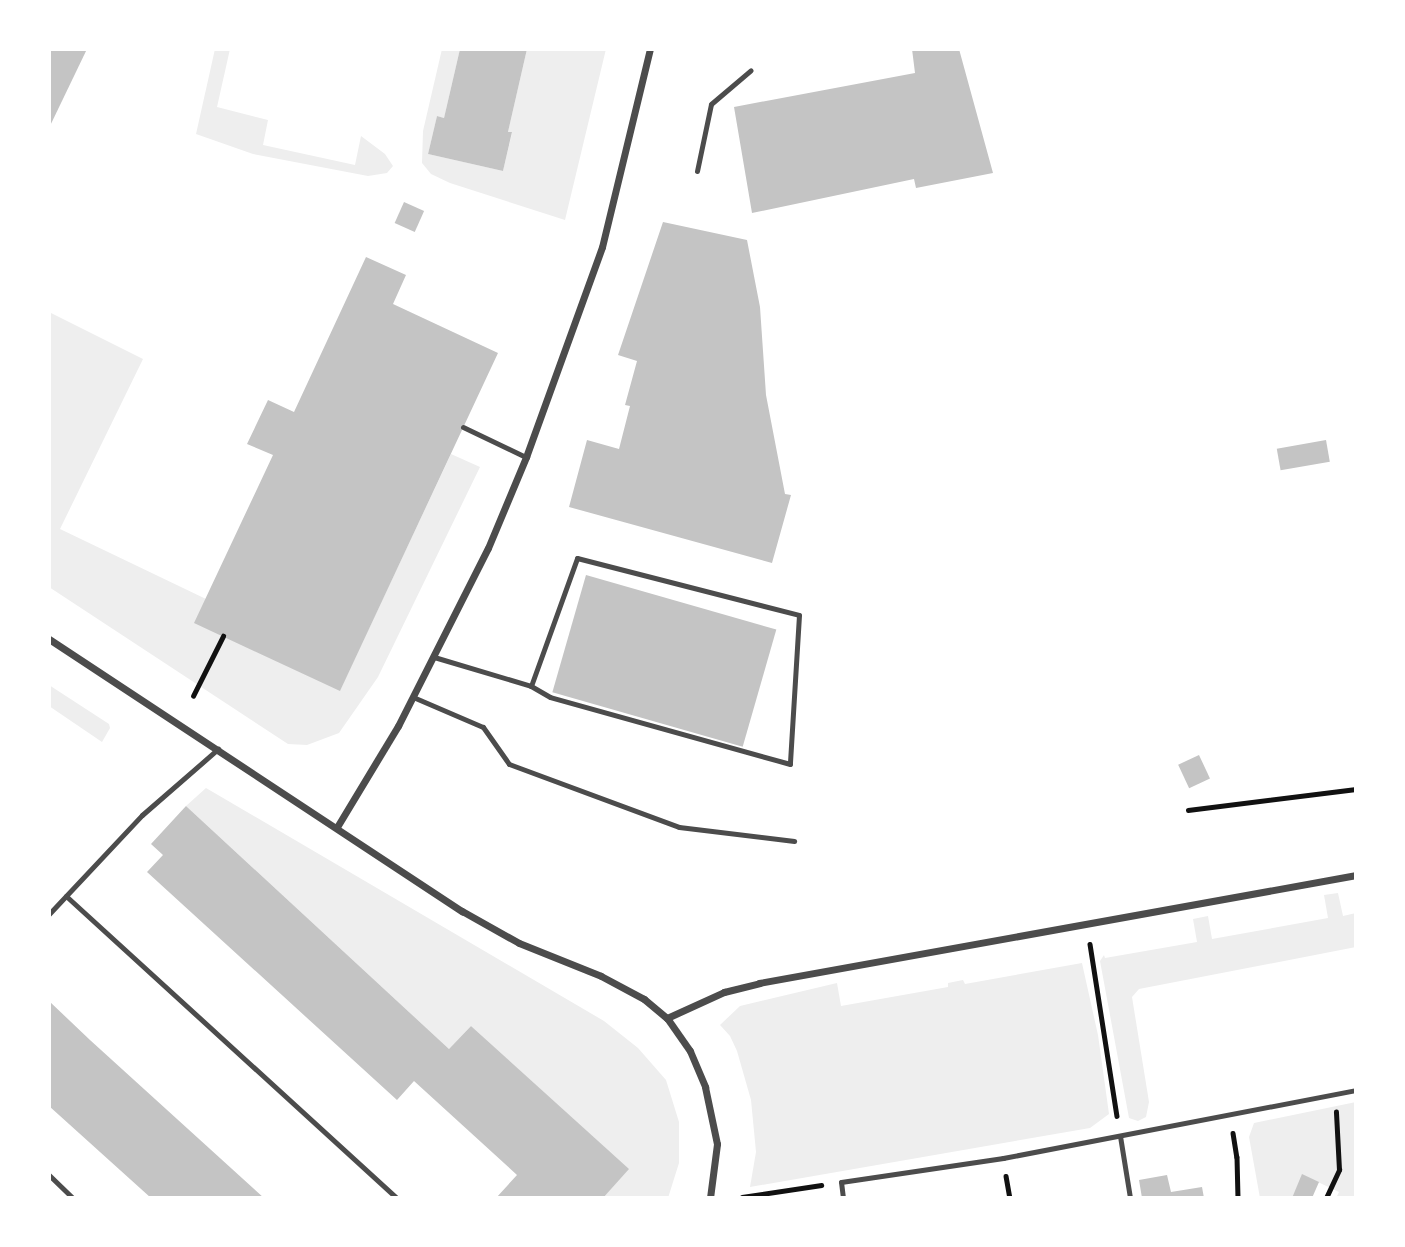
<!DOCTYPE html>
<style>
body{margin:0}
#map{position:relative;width:1405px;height:1247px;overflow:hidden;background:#fff;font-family:Quicksand,sans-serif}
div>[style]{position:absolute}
.green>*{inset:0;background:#eee}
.building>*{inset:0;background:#c4c4c4;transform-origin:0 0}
.path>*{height:4.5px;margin:-2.25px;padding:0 2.25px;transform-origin:2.25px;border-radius:2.25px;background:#111}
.service>*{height:5px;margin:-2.5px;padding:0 2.5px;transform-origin:2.5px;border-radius:2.5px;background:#4c4c4c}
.minor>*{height:7px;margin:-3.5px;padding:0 3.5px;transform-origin:3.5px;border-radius:3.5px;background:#4c4c4c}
span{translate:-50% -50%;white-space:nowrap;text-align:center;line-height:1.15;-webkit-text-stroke:7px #fff;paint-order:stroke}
.frame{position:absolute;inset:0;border:51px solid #fff;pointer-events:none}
</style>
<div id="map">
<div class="green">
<i style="clip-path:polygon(215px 49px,230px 49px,217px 107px,268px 120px,263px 145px,355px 165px,361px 136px,385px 154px,393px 166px,387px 173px,368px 176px,253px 154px,196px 134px)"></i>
<i style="clip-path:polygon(442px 49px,460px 49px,444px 118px,437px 116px,428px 154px,503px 171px,512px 133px,508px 132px,527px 49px,606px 49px,565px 220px,450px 183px,431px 174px,422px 163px,423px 131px)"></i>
<i style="clip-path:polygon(49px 312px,143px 359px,60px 529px,206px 599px,340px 690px,451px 454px,480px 467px,378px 677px,339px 733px,307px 745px,288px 744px,49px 587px)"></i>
<i style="clip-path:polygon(49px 685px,109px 724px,110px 728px,102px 742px,49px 706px)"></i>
<i style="clip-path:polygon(206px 788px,604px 1021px,638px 1048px,666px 1080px,679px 1122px,679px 1163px,668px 1198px,603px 1198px,628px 1169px,471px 1026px,449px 1049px,186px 806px)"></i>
<i style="clip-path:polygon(1338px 893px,1343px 916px,1356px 913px,1356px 947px,1139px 989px,1132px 997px,1149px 1102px,1146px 1117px,1138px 1121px,1129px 1118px,1100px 961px,1104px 955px,1105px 958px,1197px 942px,1193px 919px,1208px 916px,1212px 939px,1328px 918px,1324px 895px)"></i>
<i style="clip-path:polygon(1082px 963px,1098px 1035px,1109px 1114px,1090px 1128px,750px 1187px,756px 1152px,751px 1100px,737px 1051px,730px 1036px,720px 1025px,740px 1006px,837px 983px,841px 1006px,948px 987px,948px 983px,963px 980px,965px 984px)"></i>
<i style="clip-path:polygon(1356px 1102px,1356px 1198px,1336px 1198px,1339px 1192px,1303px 1175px,1292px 1198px,1260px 1198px,1249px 1137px,1254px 1123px)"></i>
</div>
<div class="building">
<i style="clip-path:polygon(49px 49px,87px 49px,49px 128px)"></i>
<i style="clip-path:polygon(460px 49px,527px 49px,508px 132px,512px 132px,503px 171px,428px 154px,437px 116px,444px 118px)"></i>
<i style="clip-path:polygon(912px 49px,959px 49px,993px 173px,916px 188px,914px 179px,752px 213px,734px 107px,915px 73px)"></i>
<i style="left:404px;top:202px;width:22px;height:23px;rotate:24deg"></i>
<i style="clip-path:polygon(663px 222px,747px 240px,760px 307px,766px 395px,785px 494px,791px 495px,772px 563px,569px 507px,587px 440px,619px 449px,630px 406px,625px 405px,637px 361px,618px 355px)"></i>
<i style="clip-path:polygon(366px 257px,406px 275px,393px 304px,498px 353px,340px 691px,194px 623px,273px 455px,247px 444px,268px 400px,294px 412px)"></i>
<i style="left:1326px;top:440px;width:22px;height:50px;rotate:80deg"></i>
<i style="left:586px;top:575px;width:198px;height:122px;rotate:16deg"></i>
<i style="left:1199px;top:755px;width:26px;height:23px;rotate:65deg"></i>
<i style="clip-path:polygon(186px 806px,449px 1049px,471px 1026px,629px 1169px,603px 1198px,496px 1198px,517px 1175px,414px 1081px,397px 1100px,147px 872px,163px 855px,151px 844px)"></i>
<i style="clip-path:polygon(49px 1001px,90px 1040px,264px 1198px,151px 1198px,49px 1106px)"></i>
<i style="clip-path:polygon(1302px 1174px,1319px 1182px,1312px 1198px,1292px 1198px)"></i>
<i style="clip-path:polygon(1167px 1175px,1171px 1192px,1202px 1187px,1204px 1198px,1142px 1198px,1139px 1180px)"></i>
</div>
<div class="path">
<i style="left:193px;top:696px;width:67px;rotate:-63.4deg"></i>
<i style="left:1188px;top:810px;width:169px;rotate:-7.1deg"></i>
<i style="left:1090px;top:944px;width:174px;rotate:81.1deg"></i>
<i style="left:1233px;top:1133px;width:24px;rotate:81deg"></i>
<i style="left:1237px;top:1157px;width:41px;rotate:88.6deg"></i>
<i style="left:1006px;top:1176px;width:22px;rotate:80deg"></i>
<i style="left:742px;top:1197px;width:80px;rotate:-8.6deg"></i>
<i style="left:1326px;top:1198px;width:31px;rotate:-65deg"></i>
<i style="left:1339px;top:1170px;width:58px;rotate:-93deg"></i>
</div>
<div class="service">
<i style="left:697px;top:171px;width:68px;rotate:-78.2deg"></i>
<i style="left:711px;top:104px;width:52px;rotate:-40.4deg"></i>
<i style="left:463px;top:427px;width:70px;rotate:25.5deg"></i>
<i style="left:434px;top:657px;width:101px;rotate:16.6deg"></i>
<i style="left:531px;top:686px;width:136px;rotate:-70.2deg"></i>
<i style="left:577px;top:558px;width:229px;rotate:14.4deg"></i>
<i style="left:799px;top:615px;width:149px;rotate:93.5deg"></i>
<i style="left:790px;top:764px;width:249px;rotate:-164.4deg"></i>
<i style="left:550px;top:697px;width:22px;rotate:-150deg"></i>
<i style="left:413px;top:697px;width:76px;rotate:23.2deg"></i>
<i style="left:483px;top:727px;width:45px;rotate:54.9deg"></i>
<i style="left:509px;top:764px;width:181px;rotate:20.3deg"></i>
<i style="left:679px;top:827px;width:116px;rotate:6.9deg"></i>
<i style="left:66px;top:896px;width:448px;rotate:42.4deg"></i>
<i style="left:49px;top:914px;width:136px;rotate:-46.8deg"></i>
<i style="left:142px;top:815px;width:101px;rotate:-41deg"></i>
<i style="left:1120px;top:1136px;width:63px;rotate:80.8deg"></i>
<i style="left:49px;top:1175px;width:33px;rotate:44deg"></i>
<i style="left:843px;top:1198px;width:16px;rotate:-97deg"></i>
<i style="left:841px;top:1182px;width:164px;rotate:-8.4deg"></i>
<i style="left:1003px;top:1158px;width:359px;rotate:-10.9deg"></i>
</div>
<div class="minor">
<i style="left:49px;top:639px;width:495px;rotate:33.4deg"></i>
<i style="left:462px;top:911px;width:65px;rotate:29.3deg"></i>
<i style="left:519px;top:943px;width:88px;rotate:21.9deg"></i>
<i style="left:601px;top:976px;width:49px;rotate:28.1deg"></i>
<i style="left:644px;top:999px;width:30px;rotate:40deg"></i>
<i style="left:667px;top:1018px;width:40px;rotate:55.1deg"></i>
<i style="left:690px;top:1051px;width:39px;rotate:67deg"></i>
<i style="left:705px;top:1087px;width:58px;rotate:78.1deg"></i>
<i style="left:717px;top:1144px;width:54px;rotate:97.4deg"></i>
<i style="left:337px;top:827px;width:118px;rotate:-58.9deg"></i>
<i style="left:398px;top:726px;width:199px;rotate:-63.2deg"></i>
<i style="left:488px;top:548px;width:99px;rotate:-67.3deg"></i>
<i style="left:526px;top:457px;width:223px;rotate:-70.1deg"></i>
<i style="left:602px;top:247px;width:204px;rotate:-76.4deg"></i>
<i style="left:667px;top:1018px;width:63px;rotate:-24.5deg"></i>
<i style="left:724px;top:992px;width:36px;rotate:-14deg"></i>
<i style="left:759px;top:983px;width:607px;rotate:-10.25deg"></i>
</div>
<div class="frame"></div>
</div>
